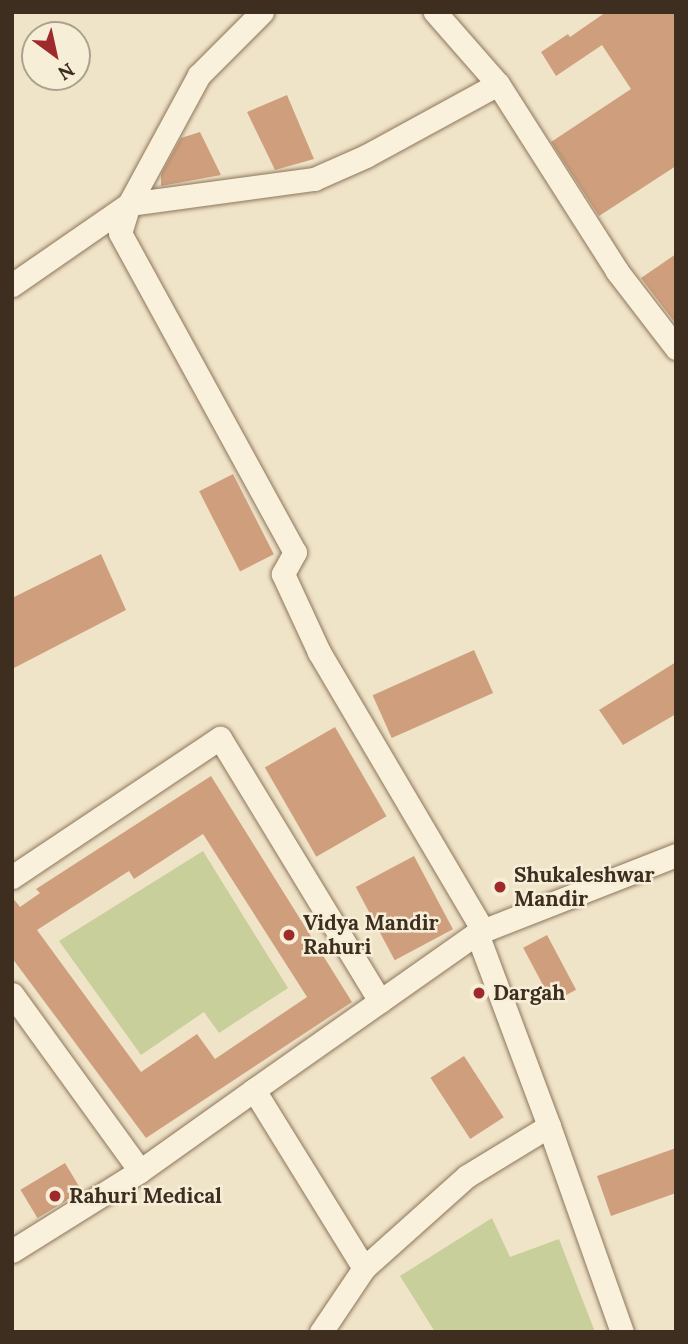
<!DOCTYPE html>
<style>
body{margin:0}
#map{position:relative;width:688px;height:1344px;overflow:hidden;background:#f0e4c8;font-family:Lora,serif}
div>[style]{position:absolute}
.green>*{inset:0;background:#c9cf9b}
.building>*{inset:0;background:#cf9f7d;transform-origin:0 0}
.roads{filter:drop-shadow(0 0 2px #8d765c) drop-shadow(0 0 2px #8d765c)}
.minor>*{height:23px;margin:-11.5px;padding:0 11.5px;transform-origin:11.5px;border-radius:11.5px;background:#faf1dc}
.dots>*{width:19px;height:19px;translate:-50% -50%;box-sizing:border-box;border:4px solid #f7eed8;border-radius:50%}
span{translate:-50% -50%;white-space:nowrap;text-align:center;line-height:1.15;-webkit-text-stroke:5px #f7eed8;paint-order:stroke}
.poi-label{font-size:21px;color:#3d2e20;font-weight:700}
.left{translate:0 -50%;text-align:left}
.frame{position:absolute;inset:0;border:14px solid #3d2e20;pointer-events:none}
.north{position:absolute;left:21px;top:21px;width:70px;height:70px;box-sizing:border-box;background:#f7eed8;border:2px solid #ada18e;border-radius:50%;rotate:147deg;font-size:19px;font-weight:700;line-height:28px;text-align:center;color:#3d2e20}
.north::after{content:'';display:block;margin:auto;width:24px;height:32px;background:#9e2a2b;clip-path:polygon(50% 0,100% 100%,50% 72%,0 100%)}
</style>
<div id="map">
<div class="green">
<i style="clip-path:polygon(203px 851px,288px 988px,219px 1033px,204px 1012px,141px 1055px,59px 941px)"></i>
<i style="clip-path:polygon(492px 1218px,510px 1257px,559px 1239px,595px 1332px,435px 1332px,400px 1276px)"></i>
</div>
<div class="building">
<i style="clip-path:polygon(606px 12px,676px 12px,676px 166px,599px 216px,551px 142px,631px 89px,602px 45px,556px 76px,541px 52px,568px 34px,570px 37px)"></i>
<i style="clip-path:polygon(287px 95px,314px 159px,275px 170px,247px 112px)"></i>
<i style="clip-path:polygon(200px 132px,221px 175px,161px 186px,161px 174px,181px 138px)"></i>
<i style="clip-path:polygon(676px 254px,676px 324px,641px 278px)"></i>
<i style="left:233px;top:474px;width:90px;height:38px;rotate:63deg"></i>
<i style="clip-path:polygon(101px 554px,126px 610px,12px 669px,12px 598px)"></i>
<i style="left:474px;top:650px;width:47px;height:111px;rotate:66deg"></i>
<i style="clip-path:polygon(676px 662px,676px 714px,623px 745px,599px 710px)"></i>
<i style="left:335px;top:727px;width:103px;height:81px;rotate:60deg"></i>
<i style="clip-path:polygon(evenodd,211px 776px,352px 1002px,146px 1138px,12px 958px,12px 897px,20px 907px,40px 893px,36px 889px,211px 776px,203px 834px,307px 997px,215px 1059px,197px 1034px,141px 1072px,37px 930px,129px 871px,134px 879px,203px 834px)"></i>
<i style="left:414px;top:856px;width:83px;height:66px;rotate:62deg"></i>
<i style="left:547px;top:935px;width:62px;height:27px;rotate:62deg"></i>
<i style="left:464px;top:1056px;width:73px;height:40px;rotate:57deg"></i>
<i style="clip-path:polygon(676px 1148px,676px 1193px,611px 1216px,597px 1176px)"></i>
<i style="left:65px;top:1163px;width:33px;height:52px;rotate:59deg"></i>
</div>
<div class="roads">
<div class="minor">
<i style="left:262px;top:12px;width:89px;rotate:135deg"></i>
<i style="left:199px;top:75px;width:147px;rotate:118.5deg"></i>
<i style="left:129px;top:204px;width:30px;rotate:107deg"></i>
<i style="left:120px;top:233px;width:364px;rotate:61.3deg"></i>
<i style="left:295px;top:552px;width:25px;rotate:119deg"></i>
<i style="left:283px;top:574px;width:86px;rotate:65.2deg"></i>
<i style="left:319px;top:652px;width:323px;rotate:59.5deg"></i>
<i style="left:498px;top:84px;width:222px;rotate:57.5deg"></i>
<i style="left:617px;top:271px;width:97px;rotate:52.5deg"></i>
<i style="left:12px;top:285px;width:142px;rotate:-34.7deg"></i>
<i style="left:129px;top:204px;width:187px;rotate:-7.7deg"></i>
<i style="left:314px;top:179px;width:57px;rotate:-23.9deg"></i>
<i style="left:366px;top:156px;width:150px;rotate:-28.6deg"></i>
<i style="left:498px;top:84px;width:96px;rotate:-131.2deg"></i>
<i style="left:12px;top:877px;width:250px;rotate:-33.8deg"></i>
<i style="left:220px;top:738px;width:308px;rotate:58.7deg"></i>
<i style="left:477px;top:933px;width:214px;rotate:-21.4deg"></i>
<i style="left:12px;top:994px;width:218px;rotate:54.1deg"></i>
<i style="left:549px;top:1126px;width:219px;rotate:70.5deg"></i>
<i style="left:12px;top:1251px;width:151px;rotate:-32deg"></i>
<i style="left:140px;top:1171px;width:140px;rotate:-35.4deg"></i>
<i style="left:321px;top:1332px;width:77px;rotate:-56.1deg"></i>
<i style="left:364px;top:1268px;width:138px;rotate:-41.8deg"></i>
<i style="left:467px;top:1176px;width:96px;rotate:-31.4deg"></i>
<i style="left:549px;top:1126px;width:206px;rotate:-110.5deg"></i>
<i style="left:477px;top:933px;width:273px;rotate:144.9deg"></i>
<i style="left:254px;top:1090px;width:209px;rotate:58.3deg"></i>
</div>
</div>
<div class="dots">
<i style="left:500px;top:887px;background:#9e2a2b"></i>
<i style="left:289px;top:935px;background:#9e2a2b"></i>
<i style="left:479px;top:993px;background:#9e2a2b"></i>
<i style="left:55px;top:1196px;background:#9e2a2b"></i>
</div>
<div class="poi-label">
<span class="left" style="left:514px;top:887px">Shukaleshwar<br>Mandir</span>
<span class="left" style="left:303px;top:935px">Vidya Mandir<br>Rahuri</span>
<span class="left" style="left:493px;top:993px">Dargah</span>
<span class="left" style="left:69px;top:1196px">Rahuri Medical</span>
</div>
<div class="frame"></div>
<div class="north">N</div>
</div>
